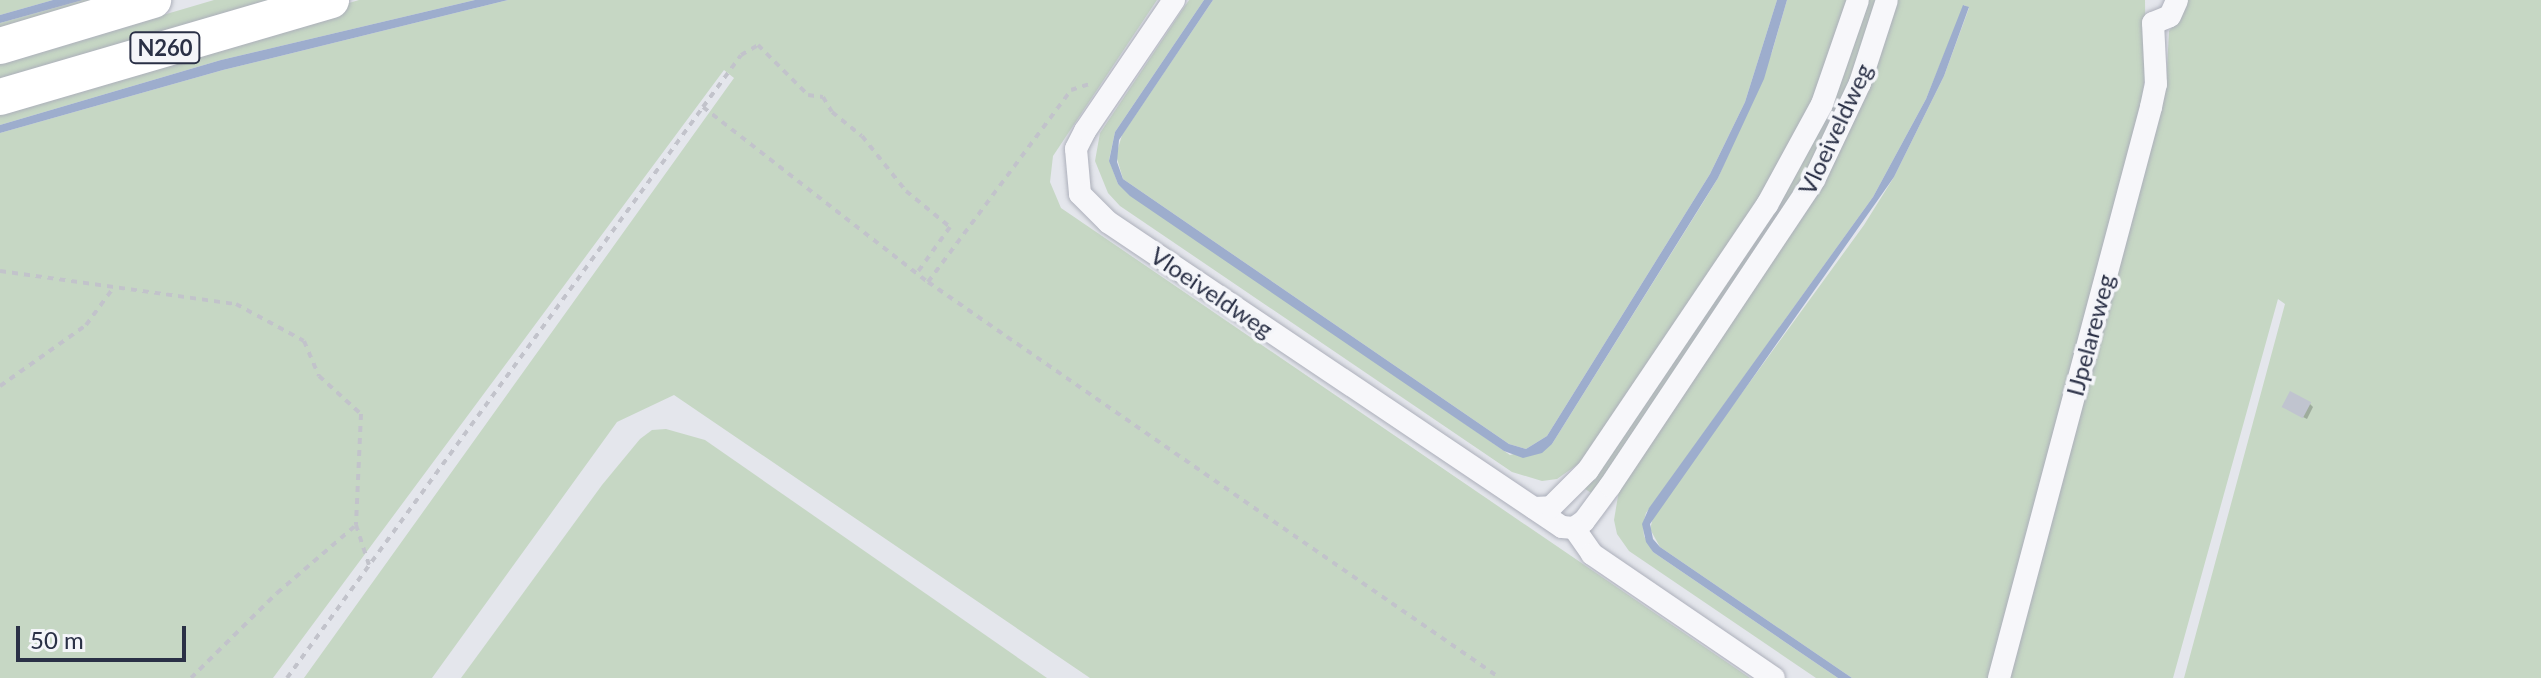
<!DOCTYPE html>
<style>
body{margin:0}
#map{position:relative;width:2541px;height:678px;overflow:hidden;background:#e4e6ec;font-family:Lato,sans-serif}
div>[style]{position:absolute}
.green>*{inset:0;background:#c6d7c4}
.water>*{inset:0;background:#9dadcd}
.shadow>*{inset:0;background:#0003}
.building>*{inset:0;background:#c0c4cf;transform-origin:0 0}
.path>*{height:4px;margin-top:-2px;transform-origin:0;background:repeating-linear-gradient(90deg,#c2c3cb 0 6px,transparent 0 12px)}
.roads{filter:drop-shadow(0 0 2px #acafba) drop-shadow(0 0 2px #acafba)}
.minor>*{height:22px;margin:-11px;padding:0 11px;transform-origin:11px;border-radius:11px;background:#f7f7fa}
.primary>*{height:36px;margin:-18px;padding:0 18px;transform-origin:18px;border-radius:18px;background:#fff}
span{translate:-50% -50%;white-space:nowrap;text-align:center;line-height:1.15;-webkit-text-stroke:7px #f4f5f9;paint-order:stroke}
.shield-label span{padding:2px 6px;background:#f4f5f9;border:2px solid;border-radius:6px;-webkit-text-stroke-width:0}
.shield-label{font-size:22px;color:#2a3046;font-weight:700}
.street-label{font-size:24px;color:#2a3046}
.scale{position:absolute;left:16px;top:626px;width:170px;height:36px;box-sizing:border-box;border:4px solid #2a3046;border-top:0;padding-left:10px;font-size:24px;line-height:28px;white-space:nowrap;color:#2a3046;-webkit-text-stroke:6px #f4f5f9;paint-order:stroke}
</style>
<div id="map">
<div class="green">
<i style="clip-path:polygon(0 0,53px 0,0 15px)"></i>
<i style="clip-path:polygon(83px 0,133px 0,0 38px,0 23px)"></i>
<i style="clip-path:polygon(214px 0,278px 0,0 83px,0 63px)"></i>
<i style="clip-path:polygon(359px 0,475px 0,221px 60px,0 125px,0 108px)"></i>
<i style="clip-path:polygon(508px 0,1157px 0,1053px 156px,1050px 182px,1061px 208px,1750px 678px,1090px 678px,674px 395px,617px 422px,432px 678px,304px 678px,734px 78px,724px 70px,273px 678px,0 678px,0 133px,223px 70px)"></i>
<i style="clip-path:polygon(1189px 0,1204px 0,1115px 132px,1109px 160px,1118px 184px,1510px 455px,1552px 444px,1704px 201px,1718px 178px,1772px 52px,1787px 0,1848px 0,1811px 105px,1763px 193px,1581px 462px,1557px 479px,1542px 481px,1512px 472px,1120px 206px,1108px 193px,1095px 161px,1100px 133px)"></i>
<i style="clip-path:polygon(1213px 0,1777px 0,1745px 102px,1710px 174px,1547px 436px,1526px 449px,1509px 444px,1123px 179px,1116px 155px,1122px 135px)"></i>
<i style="clip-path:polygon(1864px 0,1881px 0,1822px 156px,1596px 496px,1582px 487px,1768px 212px)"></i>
<i style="clip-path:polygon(1897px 0,2145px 0,2146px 70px,2142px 99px,1988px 678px,1852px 678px,1660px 547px,1650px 529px,1654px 514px,1864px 225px,1894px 177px,1944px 76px,1969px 8px,1964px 5px,1926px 99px,1873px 197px,1646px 513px,1643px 524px,1644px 536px,1653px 552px,1838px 678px,1816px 678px,1629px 551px,1617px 534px,1614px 520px,1619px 490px,1826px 179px,1873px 77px)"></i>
<i style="clip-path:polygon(2186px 0,2541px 0,2541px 678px,2184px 678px,2285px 304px,2278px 299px,2173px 678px,2010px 678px,2166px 88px,2169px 31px,2183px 14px)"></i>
<i style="clip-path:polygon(666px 429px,705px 440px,1047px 678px,461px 678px,602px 485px,640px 439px,652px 430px)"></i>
</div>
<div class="water">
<i style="clip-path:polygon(53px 0,83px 0,0 23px,0 15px)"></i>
<i style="clip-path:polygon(475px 0,508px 0,223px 70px,0 133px,0 125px,221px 60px)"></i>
<i style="clip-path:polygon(1204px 0,1213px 0,1119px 140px,1117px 162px,1123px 179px,1509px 444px,1526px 449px,1547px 436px,1710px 174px,1745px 102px,1777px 0,1787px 0,1764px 79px,1718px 178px,1552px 444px,1542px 453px,1523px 458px,1504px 451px,1130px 196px,1118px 184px,1109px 161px,1115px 132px)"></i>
<i style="clip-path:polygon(1963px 5px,1969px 7px,1944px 76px,1894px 177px,1650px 524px,1653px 539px,1660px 547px,1852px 678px,1838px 678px,1653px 552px,1646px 542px,1642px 524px,1649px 508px,1873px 197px,1926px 99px)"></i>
</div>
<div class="shadow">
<i style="clip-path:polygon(2309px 403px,2313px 407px,2307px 419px,2289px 410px)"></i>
</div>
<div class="building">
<i style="left:2290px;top:391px;width:24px;height:18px;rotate:28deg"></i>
</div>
<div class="path">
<i style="left:703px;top:107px;width:64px;rotate:-53.8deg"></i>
<i style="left:741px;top:55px;width:20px;rotate:-30deg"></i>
<i style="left:758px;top:45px;width:71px;rotate:45deg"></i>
<i style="left:808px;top:95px;width:15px;rotate:8deg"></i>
<i style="left:823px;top:97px;width:17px;rotate:59deg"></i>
<i style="left:832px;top:112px;width:38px;rotate:39deg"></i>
<i style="left:862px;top:136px;width:70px;rotate:51.3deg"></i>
<i style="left:906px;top:191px;width:57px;rotate:39.3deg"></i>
<i style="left:950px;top:227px;width:57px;rotate:125.7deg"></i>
<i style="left:0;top:271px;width:238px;rotate:8deg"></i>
<i style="left:236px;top:304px;width:77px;rotate:28.6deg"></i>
<i style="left:304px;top:341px;width:38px;rotate:67deg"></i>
<i style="left:319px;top:376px;width:57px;rotate:42.1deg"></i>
<i style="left:361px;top:414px;width:111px;rotate:92.6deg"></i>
<i style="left:356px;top:525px;width:42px;rotate:72deg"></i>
<i style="left:928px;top:282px;width:239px;rotate:-53.3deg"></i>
<i style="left:1071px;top:90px;width:19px;rotate:-18deg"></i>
<i style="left:0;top:386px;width:105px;rotate:-35.3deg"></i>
<i style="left:86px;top:325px;width:47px;rotate:-53.6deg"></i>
<i style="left:191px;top:678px;width:121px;rotate:-44.7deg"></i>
<i style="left:277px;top:593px;width:104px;rotate:-40.7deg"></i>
<i style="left:287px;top:678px;width:706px;rotate:-53.92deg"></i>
<i style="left:703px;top:107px;width:285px;rotate:37.9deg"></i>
<i style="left:928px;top:282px;width:696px;rotate:34.7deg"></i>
</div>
<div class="roads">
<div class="minor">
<i style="left:1174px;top:0;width:158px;rotate:124.2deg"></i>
<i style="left:1085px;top:131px;width:20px;rotate:117deg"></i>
<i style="left:1076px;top:149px;width:45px;rotate:84.9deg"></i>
<i style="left:1080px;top:194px;width:40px;rotate:45deg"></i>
<i style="left:1108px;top:222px;width:547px;rotate:33.89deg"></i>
<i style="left:1562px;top:527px;width:12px;rotate:5deg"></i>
<i style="left:1574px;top:528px;width:12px;rotate:-35deg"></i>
<i style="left:1584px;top:521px;width:44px;rotate:-53.4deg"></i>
<i style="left:1610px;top:486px;width:368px;rotate:-56.3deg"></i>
<i style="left:1814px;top:180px;width:107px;rotate:-64.6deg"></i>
<i style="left:1860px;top:83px;width:87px;rotate:-72deg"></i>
<i style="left:1534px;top:508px;width:17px;rotate:-3deg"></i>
<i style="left:1551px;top:507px;width:52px;rotate:-45deg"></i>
<i style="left:1588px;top:470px;width:320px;rotate:-56deg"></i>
<i style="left:1767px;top:205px;width:115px;rotate:-61.4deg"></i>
<i style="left:1822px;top:104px;width:110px;rotate:-70.9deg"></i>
<i style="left:1574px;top:528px;width:32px;rotate:55deg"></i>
<i style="left:1592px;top:554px;width:220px;rotate:34.3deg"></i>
<i style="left:1999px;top:678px;width:591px;rotate:-75.09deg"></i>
<i style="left:2151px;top:107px;width:24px;rotate:-78deg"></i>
<i style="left:2156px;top:84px;width:61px;rotate:-92.8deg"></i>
<i style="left:2153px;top:23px;width:18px;rotate:-22deg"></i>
<i style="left:2170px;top:16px;width:17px;rotate:-66deg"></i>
</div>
<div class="primary">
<i style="left:0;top:46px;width:160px;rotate:-16.7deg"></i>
<i style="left:0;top:97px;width:345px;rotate:-16.3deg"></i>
</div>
</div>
<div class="shield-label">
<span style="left:165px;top:48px">N260</span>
</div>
<div class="street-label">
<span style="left:1835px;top:129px;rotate:-65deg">Vloeiveldweg</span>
<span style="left:1212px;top:292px;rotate:34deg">Vloeiveldweg</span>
<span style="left:2090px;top:335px;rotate:-75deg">IJpelareweg</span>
</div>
<div class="scale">50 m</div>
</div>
